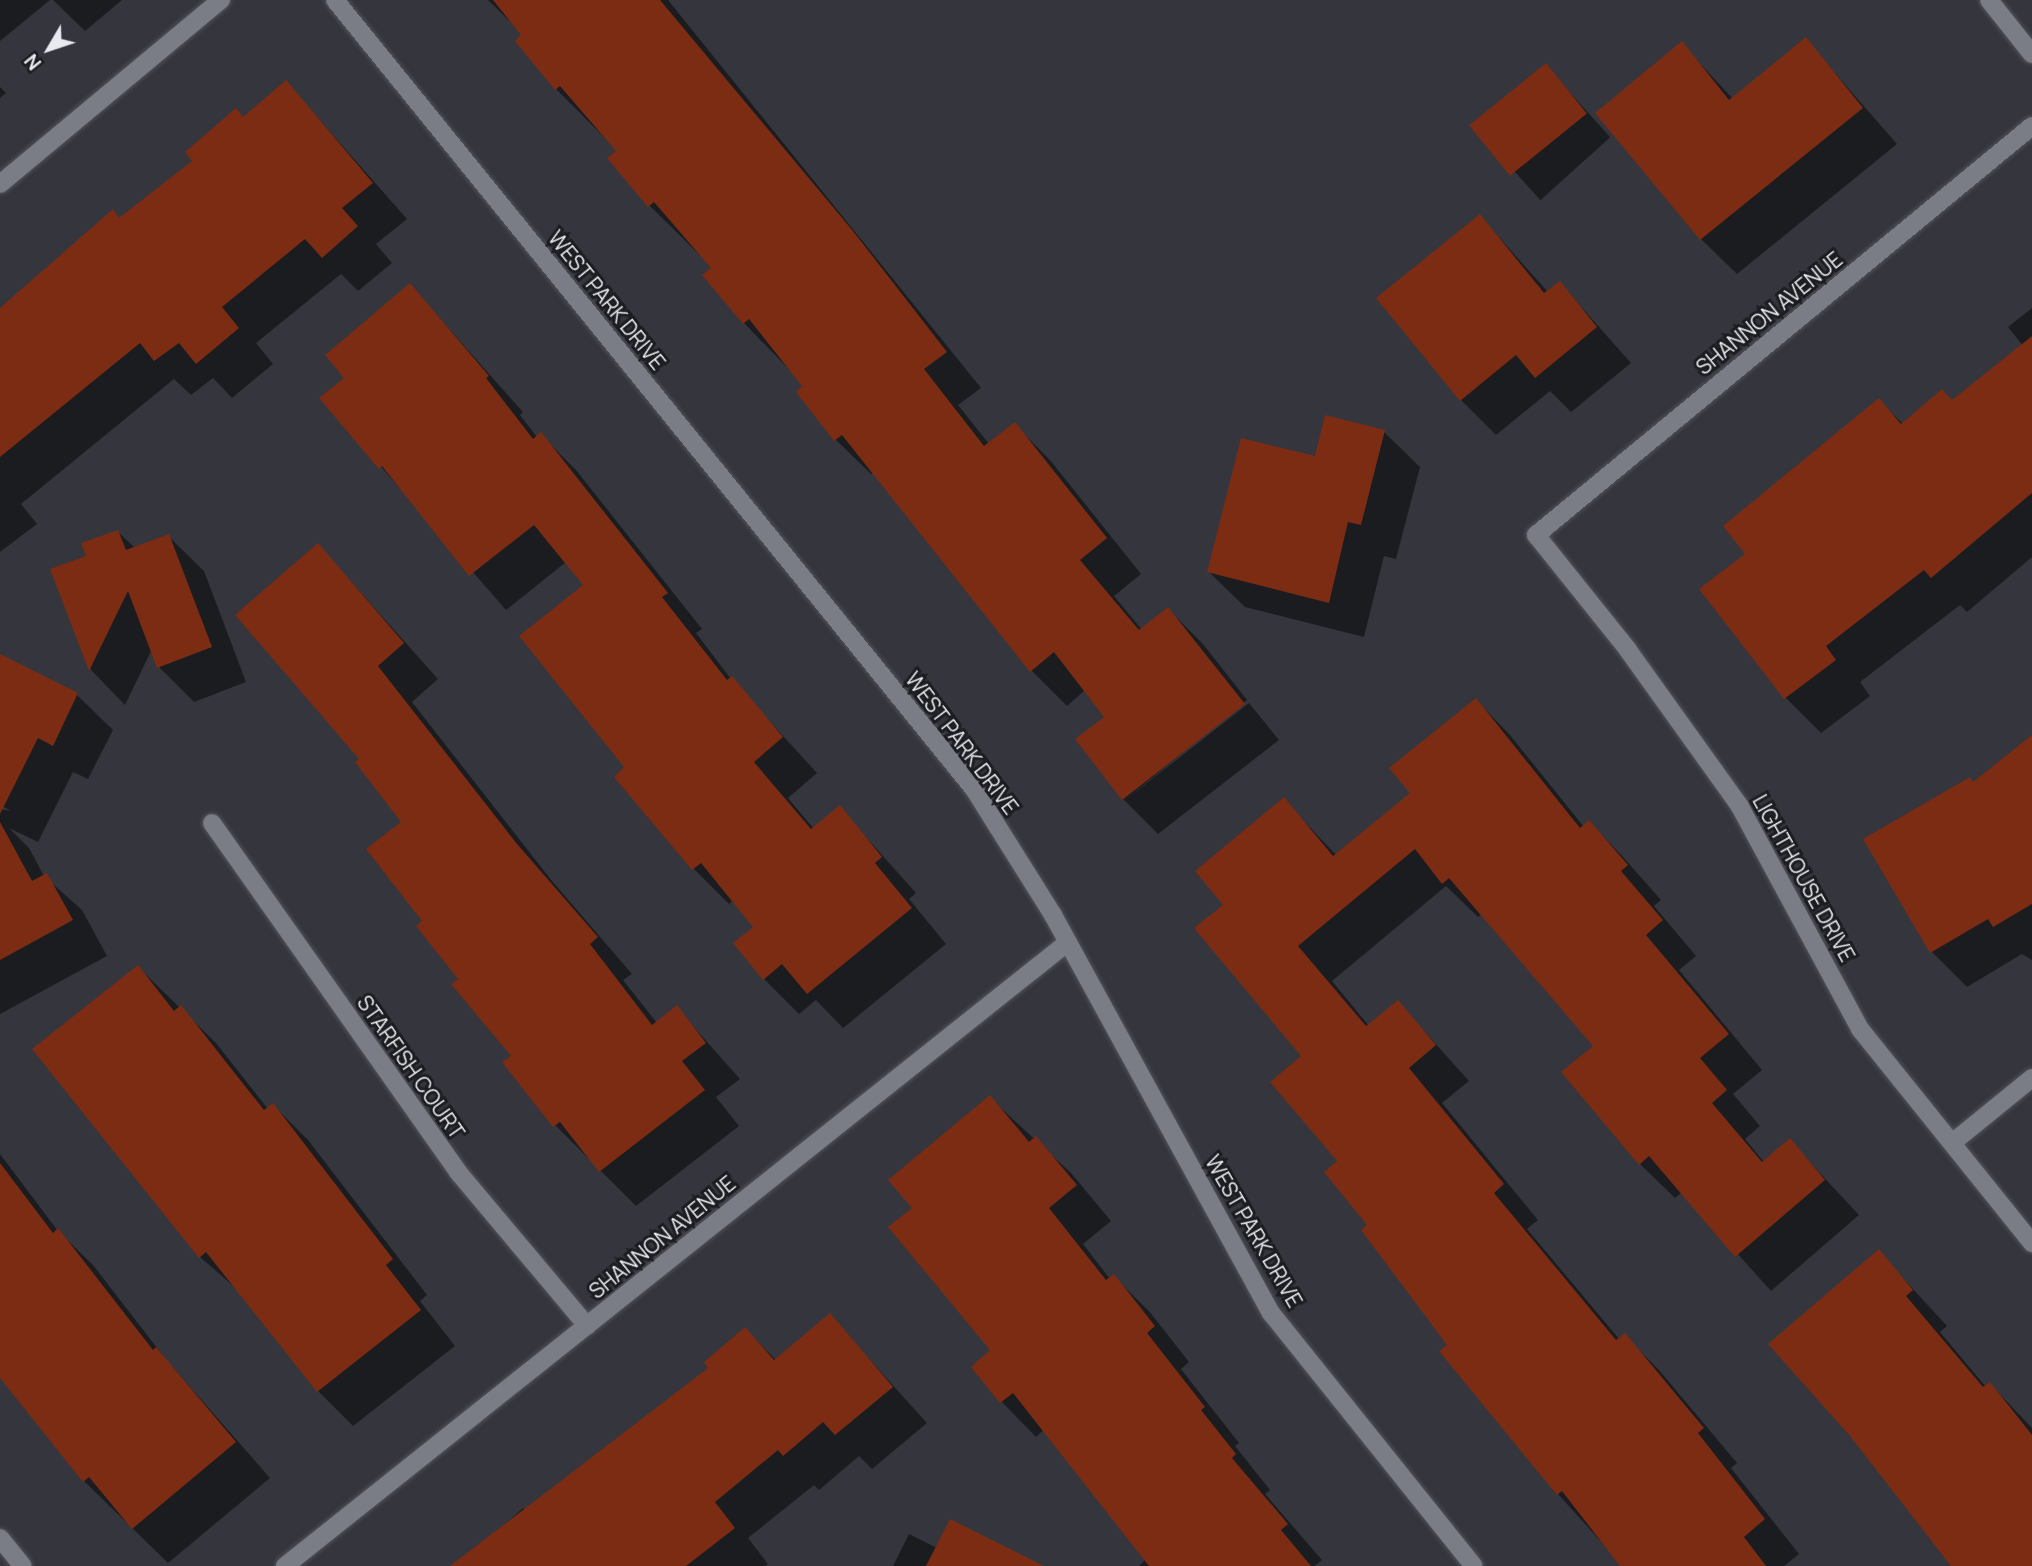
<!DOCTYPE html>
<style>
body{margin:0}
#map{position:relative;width:2032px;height:1566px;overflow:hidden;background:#34353d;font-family:Manrope,sans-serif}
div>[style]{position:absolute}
.shadow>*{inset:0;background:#0007;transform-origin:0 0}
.building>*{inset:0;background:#7c2c12;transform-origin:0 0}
.roads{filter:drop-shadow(0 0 2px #515259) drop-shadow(0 0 2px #515259)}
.street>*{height:18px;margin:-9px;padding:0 9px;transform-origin:9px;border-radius:9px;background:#7a7c86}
span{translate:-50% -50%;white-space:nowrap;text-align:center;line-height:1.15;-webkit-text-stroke:6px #1c1d21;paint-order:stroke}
.street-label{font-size:21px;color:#e9eaf0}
.north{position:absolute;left:14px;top:14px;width:70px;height:70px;-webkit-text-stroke:5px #1c1d21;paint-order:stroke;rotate:231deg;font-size:19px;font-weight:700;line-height:28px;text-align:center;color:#e9eaf0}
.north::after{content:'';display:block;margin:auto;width:24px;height:32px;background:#e9eaf0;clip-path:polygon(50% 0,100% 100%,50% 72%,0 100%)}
</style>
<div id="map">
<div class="shadow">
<i style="clip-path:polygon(0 0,50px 0,0 41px)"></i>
<i style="clip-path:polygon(53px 0,122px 0,85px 31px)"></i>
<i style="clip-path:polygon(488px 0,668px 0,981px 388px,958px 405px,989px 444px,1014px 424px,1050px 460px,1141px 574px,1114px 596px,1142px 630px,1168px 609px,1203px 644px,1247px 700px,1125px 800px,1249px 703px,1279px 740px,1158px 834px,1123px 799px,1106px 717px,1085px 690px,1067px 706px,1032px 671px,874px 472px,871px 474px,835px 439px,805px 386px,744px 323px,713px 268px,650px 206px,610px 158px,618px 151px,556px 89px,524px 35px)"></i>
<i style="clip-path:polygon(1806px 40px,1897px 144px,1737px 274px,1701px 239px,1597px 113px,1682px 44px,1733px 99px)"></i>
<i style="left:1546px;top:66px;width:96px;height:94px;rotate:48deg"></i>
<i style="clip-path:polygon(286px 82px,407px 219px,376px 244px,392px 263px,358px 291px,341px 274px,256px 343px,273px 364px,232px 398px,213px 378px,191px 395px,174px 379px,21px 504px,37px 524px,0 552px,0 311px,194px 161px)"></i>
<i style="clip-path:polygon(0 87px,6px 93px,0 98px)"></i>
<i style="clip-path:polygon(1480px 216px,1548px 292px,1560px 283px,1631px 363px,1571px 412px,1550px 391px,1496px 435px,1461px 400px,1379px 299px)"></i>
<i style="clip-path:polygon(410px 285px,523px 412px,520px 415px,537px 437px,541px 435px,576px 470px,702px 629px,696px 633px,731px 679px,817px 773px,788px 798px,814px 829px,839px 807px,916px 893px,909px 899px,946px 944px,843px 1028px,816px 1000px,799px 1014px,764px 979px,755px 927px,733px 900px,729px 904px,694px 869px,627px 768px,585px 585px,566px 562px,506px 610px,322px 399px,347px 378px)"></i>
<i style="clip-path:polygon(2032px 308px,2032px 557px,1967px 612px,1960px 605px,1860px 682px,1870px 696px,1821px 733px,1786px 698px,1702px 589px,1747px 554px,1879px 400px,1903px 424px,1953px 402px,2023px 346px,2008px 327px)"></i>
<i style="clip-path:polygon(1384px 432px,1420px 467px,1396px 559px,1384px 556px,1364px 637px,1245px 607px,1209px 572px,1317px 458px)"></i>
<i style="clip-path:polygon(118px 532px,135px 548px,168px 536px,204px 571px,246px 682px,194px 702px,159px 667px,152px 649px,125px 705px,91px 670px,53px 570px,88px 557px)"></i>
<i style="clip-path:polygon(318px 545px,438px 679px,412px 702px,552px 881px,632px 974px,623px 980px,657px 1023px,676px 1007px,740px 1079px,716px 1097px,739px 1126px,636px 1206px,555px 1125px,425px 921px,404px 822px,361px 759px)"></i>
<i style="clip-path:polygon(0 656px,77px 695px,113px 730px,88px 779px,73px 772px,38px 842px,9px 828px,29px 848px,44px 876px,82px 910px,107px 956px,0 1014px,0 809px,11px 811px,0 805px)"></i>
<i style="clip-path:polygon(1476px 700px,1510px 735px,1584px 827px,1589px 822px,1623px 857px,1661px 900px,1654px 906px,1696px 956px,1679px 970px,1762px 1070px,1733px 1094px,1760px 1126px,1745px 1139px,1764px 1162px,1790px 1141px,1859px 1215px,1771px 1291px,1682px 1192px,1675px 1198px,1640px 1164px,1563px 1073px,1595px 1046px,1482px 914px,1478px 917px,1446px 886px,1332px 981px,1369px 1026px,1398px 1002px,1469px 1081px,1442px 1103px,1538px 1220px,1527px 1229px,1620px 1340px,1625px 1336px,1659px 1370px,1737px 1463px,1731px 1468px,1799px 1554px,1784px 1566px,1623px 1566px,1558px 1494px,1449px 1345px,1370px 1225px,1340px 1161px,1303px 1056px,1226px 905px,1284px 800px,1336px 855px,1412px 794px)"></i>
<i style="clip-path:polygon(2032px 738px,2032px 960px,2022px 954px,1967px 987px,1932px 952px,1974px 784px)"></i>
<i style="clip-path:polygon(138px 967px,216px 1043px,268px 1109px,273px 1105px,308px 1140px,427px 1295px,420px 1301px,455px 1346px,353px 1426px,318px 1391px,238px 1290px,200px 1257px)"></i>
<i style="clip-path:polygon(990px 1098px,1071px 1173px,1111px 1221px,1083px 1244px,1110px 1279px,1113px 1276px,1149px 1311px,1189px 1362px,1181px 1369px,1239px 1443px,1235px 1446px,1270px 1490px,1265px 1494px,1322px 1560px,1315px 1566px,1139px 1566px,1146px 1559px,1044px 1430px,1036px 1437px,1001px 1401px,993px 1351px,914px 1208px)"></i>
<i style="clip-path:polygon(0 1154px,58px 1231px,93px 1265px,168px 1362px,270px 1478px,168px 1563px,84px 1481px,0 1376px)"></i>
<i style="clip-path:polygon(1879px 1252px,1947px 1326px,1940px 1332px,1986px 1387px,1990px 1384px,2032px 1428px,2032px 1566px,1953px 1566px)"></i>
<i style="clip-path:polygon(830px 1316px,927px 1423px,872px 1469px,859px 1456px,819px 1490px,814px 1485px,748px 1538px,768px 1564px,765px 1566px,458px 1566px,523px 1508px,527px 1512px,711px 1368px,745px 1329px,776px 1360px)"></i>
<i style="clip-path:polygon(909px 1534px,937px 1548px,1015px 1566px,893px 1566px)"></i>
</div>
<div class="building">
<i style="clip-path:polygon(493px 0,660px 0,853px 231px,947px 352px,924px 369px,984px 446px,1015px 422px,1107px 538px,1080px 560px,1139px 630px,1168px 607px,1245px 704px,1122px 800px,1075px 739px,1104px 717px,1054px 652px,1030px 672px,842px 435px,834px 441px,796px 392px,802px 386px,749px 319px,743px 324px,702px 275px,711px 268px,654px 202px,648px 207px,607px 158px,616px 151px,560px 86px,555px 90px,515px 41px,521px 35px)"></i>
<i style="clip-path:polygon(1806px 37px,1863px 108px,1700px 240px,1595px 113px,1682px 41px,1729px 100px)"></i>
<i style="left:1546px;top:63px;width:65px;height:99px;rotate:51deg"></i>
<i style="clip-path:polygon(286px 80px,373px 183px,342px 208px,358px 226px,322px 258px,305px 239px,222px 307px,239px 328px,196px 364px,179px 343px,154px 361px,140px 343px,0 457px,0 308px,113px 209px,119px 218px,192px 161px,185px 152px,236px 108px,243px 117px)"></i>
<i style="clip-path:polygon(1480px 214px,1544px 293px,1560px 281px,1597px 327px,1535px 378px,1516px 355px,1460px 401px,1376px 298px)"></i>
<i style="clip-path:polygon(410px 283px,489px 376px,486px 378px,533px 439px,541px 432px,668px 593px,662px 597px,727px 680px,732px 676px,783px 737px,754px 762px,811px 829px,840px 805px,882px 857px,875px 863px,912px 908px,807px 994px,782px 964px,763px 980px,733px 943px,753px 927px,701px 863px,692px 870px,614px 777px,624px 767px,519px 636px,583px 585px,534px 525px,469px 576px,382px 466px,379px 469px,319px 398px,344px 378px,325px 355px)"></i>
<i style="clip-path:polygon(2032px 336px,2032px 493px,1931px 578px,1924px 570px,1826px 646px,1836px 660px,1784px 699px,1699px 589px,1745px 554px,1723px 526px,1879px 398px,1901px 424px,1942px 389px,1952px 400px)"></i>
<i style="clip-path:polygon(1325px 415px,1385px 430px,1361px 525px,1348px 522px,1329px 603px,1207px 572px,1241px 438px,1315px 456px)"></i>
<i style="clip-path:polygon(118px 530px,126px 550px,169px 534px,212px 647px,157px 668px,128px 591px,89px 671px,50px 569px,86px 556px,81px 543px)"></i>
<i style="clip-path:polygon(318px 543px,404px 643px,378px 666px,517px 844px,598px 937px,590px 944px,652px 1025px,677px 1005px,706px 1043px,682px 1061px,705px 1090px,599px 1172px,560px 1122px,553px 1127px,502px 1062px,511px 1056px,451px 984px,458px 979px,416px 926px,422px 921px,366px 849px,401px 822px,355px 762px,359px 759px,235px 615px)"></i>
<i style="clip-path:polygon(0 654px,78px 693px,53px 746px,38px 738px,0 814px)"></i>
<i style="clip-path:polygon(1476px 698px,1580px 828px,1589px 820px,1628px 865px,1621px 871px,1663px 920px,1646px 935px,1729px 1034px,1700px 1058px,1727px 1090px,1712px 1103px,1762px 1162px,1790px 1138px,1825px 1180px,1735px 1257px,1649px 1156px,1639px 1165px,1561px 1072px,1593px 1046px,1449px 878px,1442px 884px,1415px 849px,1298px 946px,1366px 1026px,1398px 1000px,1436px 1045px,1409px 1068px,1504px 1184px,1494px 1193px,1616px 1340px,1625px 1333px,1704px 1428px,1698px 1433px,1765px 1519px,1744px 1537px,1766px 1566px,1620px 1566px,1562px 1491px,1557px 1495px,1439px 1351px,1447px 1345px,1361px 1230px,1367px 1225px,1324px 1172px,1337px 1161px,1270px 1082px,1301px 1056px,1194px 928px,1223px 905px,1195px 871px,1284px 797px,1333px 856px,1410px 793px,1389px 768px)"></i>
<i style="clip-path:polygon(2032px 735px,2032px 904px,1993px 927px,1988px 919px,1930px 953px,1863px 839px,1970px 777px,1973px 782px)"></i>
<i style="clip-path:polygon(0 822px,32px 881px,47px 873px,73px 920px,0 960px)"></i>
<i style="clip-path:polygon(138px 965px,174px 1011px,181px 1005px,264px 1110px,273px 1103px,393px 1259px,386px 1265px,421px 1310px,317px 1392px,206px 1252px,199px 1258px,32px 1049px)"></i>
<i style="clip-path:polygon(990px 1095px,1029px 1142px,1036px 1136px,1077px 1185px,1049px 1208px,1106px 1280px,1114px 1274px,1155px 1326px,1147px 1333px,1205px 1407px,1201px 1410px,1236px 1454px,1232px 1458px,1288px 1524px,1281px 1530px,1311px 1566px,1149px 1566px,1013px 1393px,1000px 1403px,971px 1367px,990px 1350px,888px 1227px,912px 1208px,888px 1180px)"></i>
<i style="clip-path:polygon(0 1163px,53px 1233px,58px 1228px,153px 1350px,156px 1347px,236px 1442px,132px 1529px,89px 1477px,83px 1482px,0 1378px)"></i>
<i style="clip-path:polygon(1879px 1249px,1913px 1290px,1906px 1296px,1983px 1387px,1990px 1382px,2032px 1435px,2032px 1566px,1951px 1566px,1850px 1436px,1768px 1344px)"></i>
<i style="clip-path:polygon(830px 1313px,893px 1387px,835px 1435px,823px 1422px,783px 1456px,778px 1450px,715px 1502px,735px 1528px,686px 1566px,450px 1566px,708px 1368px,704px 1362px,745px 1327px,774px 1360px)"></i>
<i style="clip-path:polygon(950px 1519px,1044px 1566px,926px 1566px)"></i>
</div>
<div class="roads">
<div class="street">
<i style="left:335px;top:0;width:1015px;rotate:51deg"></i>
<i style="left:974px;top:789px;width:149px;rotate:57.9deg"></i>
<i style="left:1053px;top:915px;width:454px;rotate:61.3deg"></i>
<i style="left:1271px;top:1313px;width:324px;rotate:51.3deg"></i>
<i style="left:1989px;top:0;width:69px;rotate:51.5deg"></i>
<i style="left:2032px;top:126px;width:643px;rotate:140.49deg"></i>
<i style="left:1536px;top:535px;width:147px;rotate:51.3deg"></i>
<i style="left:1628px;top:650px;width:191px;rotate:54.4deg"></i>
<i style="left:1739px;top:805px;width:255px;rotate:61.6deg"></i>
<i style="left:1860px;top:1029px;width:275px;rotate:51.2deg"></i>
<i style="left:0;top:184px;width:288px;rotate:-39.8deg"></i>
<i style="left:212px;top:823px;width:427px;rotate:54.8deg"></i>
<i style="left:458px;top:1172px;width:201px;rotate:50deg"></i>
<i style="left:1952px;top:1143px;width:103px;rotate:-39.1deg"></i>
<i style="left:0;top:1538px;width:36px;rotate:51deg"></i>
<i style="left:285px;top:1566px;width:1001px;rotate:-38.55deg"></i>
</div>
</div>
<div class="street-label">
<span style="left:607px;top:300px;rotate:51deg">WEST PARK DRIVE</span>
<span style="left:1769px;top:313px;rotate:-39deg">SHANNON AVENUE</span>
<span style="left:962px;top:743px;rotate:53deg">WEST PARK DRIVE</span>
<span style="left:1804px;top:878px;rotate:61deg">LIGHTHOUSE DRIVE</span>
<span style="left:411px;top:1067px;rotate:55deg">STARFISH COURT</span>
<span style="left:1254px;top:1231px;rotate:60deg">WEST PARK DRIVE</span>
<span style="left:662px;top:1237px;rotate:-39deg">SHANNON AVENUE</span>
</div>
<div class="north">N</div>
</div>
